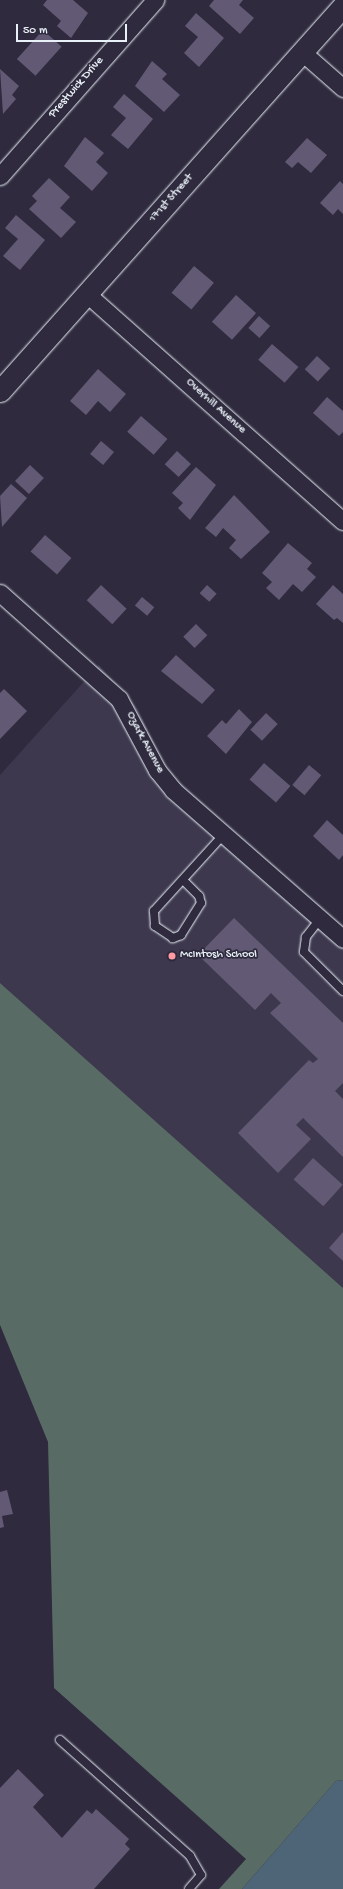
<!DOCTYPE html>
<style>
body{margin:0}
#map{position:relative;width:343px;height:1889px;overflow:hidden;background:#2f2a3d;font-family:"Gochi Hand",sans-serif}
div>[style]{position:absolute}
.built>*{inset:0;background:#3e384e}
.green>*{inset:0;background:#586b65}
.water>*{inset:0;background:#4e6578}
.building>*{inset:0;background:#625975;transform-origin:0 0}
.roads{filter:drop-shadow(0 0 1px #e8f1f8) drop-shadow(0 0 1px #e8f1f8)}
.service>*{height:8px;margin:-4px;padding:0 4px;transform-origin:4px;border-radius:4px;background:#2f2a3d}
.minor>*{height:17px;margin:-8.5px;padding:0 8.5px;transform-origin:8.5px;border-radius:8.5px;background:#2f2a3d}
.tertiary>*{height:21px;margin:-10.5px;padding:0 10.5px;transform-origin:10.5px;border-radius:10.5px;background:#2f2a3d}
.dots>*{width:11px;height:11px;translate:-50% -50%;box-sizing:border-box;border:2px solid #2f2a3d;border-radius:50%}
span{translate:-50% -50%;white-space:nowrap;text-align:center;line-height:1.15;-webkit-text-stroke:3.5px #2f2a3d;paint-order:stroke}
.street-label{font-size:12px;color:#e8f1f8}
.poi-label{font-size:12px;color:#e8f1f8}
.left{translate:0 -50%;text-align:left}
.scale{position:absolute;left:16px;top:24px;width:111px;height:18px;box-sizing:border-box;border:2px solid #e8f1f8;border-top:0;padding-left:5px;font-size:12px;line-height:14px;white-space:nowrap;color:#e8f1f8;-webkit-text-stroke:3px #2f2a3d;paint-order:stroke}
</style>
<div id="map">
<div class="built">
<i style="clip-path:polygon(99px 665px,138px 709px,165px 767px,181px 786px,343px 929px,343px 1288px,0 983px,0 775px)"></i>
</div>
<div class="green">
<i style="clip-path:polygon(0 983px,343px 1288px,343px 1780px,336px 1781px,242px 1889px,219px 1889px,246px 1859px,54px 1688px,48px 1442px,0 1325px)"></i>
</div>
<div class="water">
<i style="clip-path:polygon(343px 1780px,343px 1889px,242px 1889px,336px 1781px)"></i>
</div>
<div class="building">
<i style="clip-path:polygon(47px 0,73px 0,88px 13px,71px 38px,57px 26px,61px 21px,43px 5px)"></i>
<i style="clip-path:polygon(214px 0,243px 0,239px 5px,254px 18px,240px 34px,209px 6px)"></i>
<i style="clip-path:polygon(196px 13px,224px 38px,199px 67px,184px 53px,198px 37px,185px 26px)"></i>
<i style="left:43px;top:30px;width:25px;height:39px;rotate:42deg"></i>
<i style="clip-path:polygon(152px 61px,167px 74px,162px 79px,180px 95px,164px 112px,135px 86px)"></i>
<i style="clip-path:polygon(0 69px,19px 86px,12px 95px,16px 99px,3px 114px)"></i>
<i style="clip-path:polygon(124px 94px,153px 119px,128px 149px,111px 135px,126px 118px,113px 107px)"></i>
<i style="clip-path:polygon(85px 137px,104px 153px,96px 162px,108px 173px,92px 191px,64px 166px)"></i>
<i style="clip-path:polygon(307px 138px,327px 155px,311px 173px,298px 162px,292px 168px,285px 162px)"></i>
<i style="clip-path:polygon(49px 178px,70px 197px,60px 208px,76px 222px,61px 238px,29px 209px,37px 201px,32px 196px)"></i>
<i style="clip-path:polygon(340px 181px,343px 184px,343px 214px,338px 209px,333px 215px,320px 203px)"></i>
<i style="clip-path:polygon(16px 215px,45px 240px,20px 270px,3px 256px,18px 239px,5px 228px)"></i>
<i style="left:194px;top:266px;width:26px;height:35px;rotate:40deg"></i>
<i style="left:236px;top:295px;width:27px;height:36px;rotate:42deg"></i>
<i style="left:259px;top:316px;width:15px;height:16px;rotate:42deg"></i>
<i style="left:272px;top:344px;width:35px;height:21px;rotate:41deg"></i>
<i style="left:317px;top:356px;width:18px;height:18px;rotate:43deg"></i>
<i style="clip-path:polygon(98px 369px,126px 394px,110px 412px,98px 401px,86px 415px,70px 401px)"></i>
<i style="clip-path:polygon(327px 397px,343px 411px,343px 432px,339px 436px,313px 413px)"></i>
<i style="left:141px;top:416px;width:35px;height:21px;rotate:41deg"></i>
<i style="left:101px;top:441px;width:17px;height:17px;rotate:40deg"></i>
<i style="left:177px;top:451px;width:19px;height:18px;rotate:43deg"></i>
<i style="left:30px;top:465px;width:19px;height:22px;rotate:43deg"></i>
<i style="clip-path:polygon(196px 467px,216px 485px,190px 520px,178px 508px,183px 503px,172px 493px)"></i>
<i style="clip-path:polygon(11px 484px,27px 498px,2px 527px,0 496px)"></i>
<i style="clip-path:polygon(234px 495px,270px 532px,241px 559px,229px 548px,236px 540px,223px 528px,216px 537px,205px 528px)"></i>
<i style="left:45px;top:535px;width:35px;height:22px;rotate:41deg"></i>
<i style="clip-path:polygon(288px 543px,312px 563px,307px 569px,316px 577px,302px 592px,293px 584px,279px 600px,266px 588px,272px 582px,262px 573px)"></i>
<i style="left:101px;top:585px;width:35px;height:21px;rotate:43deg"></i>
<i style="left:207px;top:585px;width:13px;height:11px;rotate:42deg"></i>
<i style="clip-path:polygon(333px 585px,343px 594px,343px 623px,337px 618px,334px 620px,316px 604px)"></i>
<i style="left:142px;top:597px;width:16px;height:11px;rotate:40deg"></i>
<i style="left:196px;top:624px;width:16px;height:18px;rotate:45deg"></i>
<i style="clip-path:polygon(176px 655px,215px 690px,202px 704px,161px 671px)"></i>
<i style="clip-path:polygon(4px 689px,27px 711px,0 739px,0 693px)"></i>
<i style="clip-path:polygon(239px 709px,252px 722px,226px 754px,207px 736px,222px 720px,226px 724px)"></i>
<i style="left:266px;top:713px;width:16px;height:23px;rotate:43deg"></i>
<i style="left:264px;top:763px;width:35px;height:22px;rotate:41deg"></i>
<i style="left:309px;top:765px;width:16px;height:26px;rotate:40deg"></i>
<i style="clip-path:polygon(327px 820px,343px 835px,343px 855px,339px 860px,313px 836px)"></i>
<i style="clip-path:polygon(234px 918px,343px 1023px,343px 1083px,335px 1091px,343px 1099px,343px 1157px,303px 1118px,296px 1125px,311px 1139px,278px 1173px,238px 1133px,309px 1060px,313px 1063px,318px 1059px,270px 1013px,281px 1003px,271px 993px,255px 1010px,198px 955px)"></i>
<i style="left:313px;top:1158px;width:40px;height:29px;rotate:42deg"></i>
<i style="clip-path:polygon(343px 1232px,343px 1261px,329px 1248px)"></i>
<i style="clip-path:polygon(7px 1490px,13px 1514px,2px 1516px,4px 1527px,0 1528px,0 1492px)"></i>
<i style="clip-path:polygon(18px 1769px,44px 1795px,33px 1807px,62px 1838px,87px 1810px,92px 1814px,96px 1809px,129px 1839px,125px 1844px,130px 1849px,94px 1889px,0 1889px,0 1788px)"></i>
</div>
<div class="roads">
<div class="service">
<i style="left:183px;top:880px;width:23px;rotate:45deg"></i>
<i style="left:199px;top:896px;width:7px;rotate:74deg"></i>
<i style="left:201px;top:903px;width:38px;rotate:122deg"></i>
<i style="left:181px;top:935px;width:9px;rotate:159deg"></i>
<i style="left:173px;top:938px;width:22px;rotate:-146deg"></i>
<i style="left:155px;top:926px;width:15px;rotate:-94deg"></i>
<i style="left:154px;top:911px;width:104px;rotate:-47.7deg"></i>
<i style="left:320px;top:919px;width:23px;rotate:128deg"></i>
<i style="left:306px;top:937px;width:15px;rotate:98deg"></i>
<i style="left:304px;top:952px;width:55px;rotate:45deg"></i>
<i style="left:60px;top:1740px;width:174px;rotate:41.7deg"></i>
<i style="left:190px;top:1856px;width:22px;rotate:60deg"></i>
<i style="left:201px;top:1875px;width:18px;rotate:131deg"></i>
</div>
<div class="minor">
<i style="left:302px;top:52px;width:55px;rotate:41.3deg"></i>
<i style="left:0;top:176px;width:235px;rotate:-48.6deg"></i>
<i style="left:87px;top:294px;width:342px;rotate:41.6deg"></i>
<i style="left:0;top:593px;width:159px;rotate:41.7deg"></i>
<i style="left:119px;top:699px;width:81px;rotate:61.8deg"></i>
<i style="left:157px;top:770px;width:26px;rotate:51deg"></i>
<i style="left:173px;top:790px;width:226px;rotate:41.2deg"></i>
</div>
<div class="tertiary">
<i style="left:0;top:391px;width:516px;rotate:-48.3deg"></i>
</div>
</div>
<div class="dots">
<i style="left:172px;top:956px;background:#ff9aa2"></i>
</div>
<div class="street-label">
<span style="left:77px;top:88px;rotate:-49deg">Prestwick Drive</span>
<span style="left:172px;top:199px;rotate:-48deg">171st Street</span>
<span style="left:215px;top:407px;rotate:42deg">Overhill Avenue</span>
<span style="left:144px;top:743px;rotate:62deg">Ozark Avenue</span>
</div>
<div class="poi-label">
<span class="left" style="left:180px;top:956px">McIntosh School</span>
</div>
<div class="scale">50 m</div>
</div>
